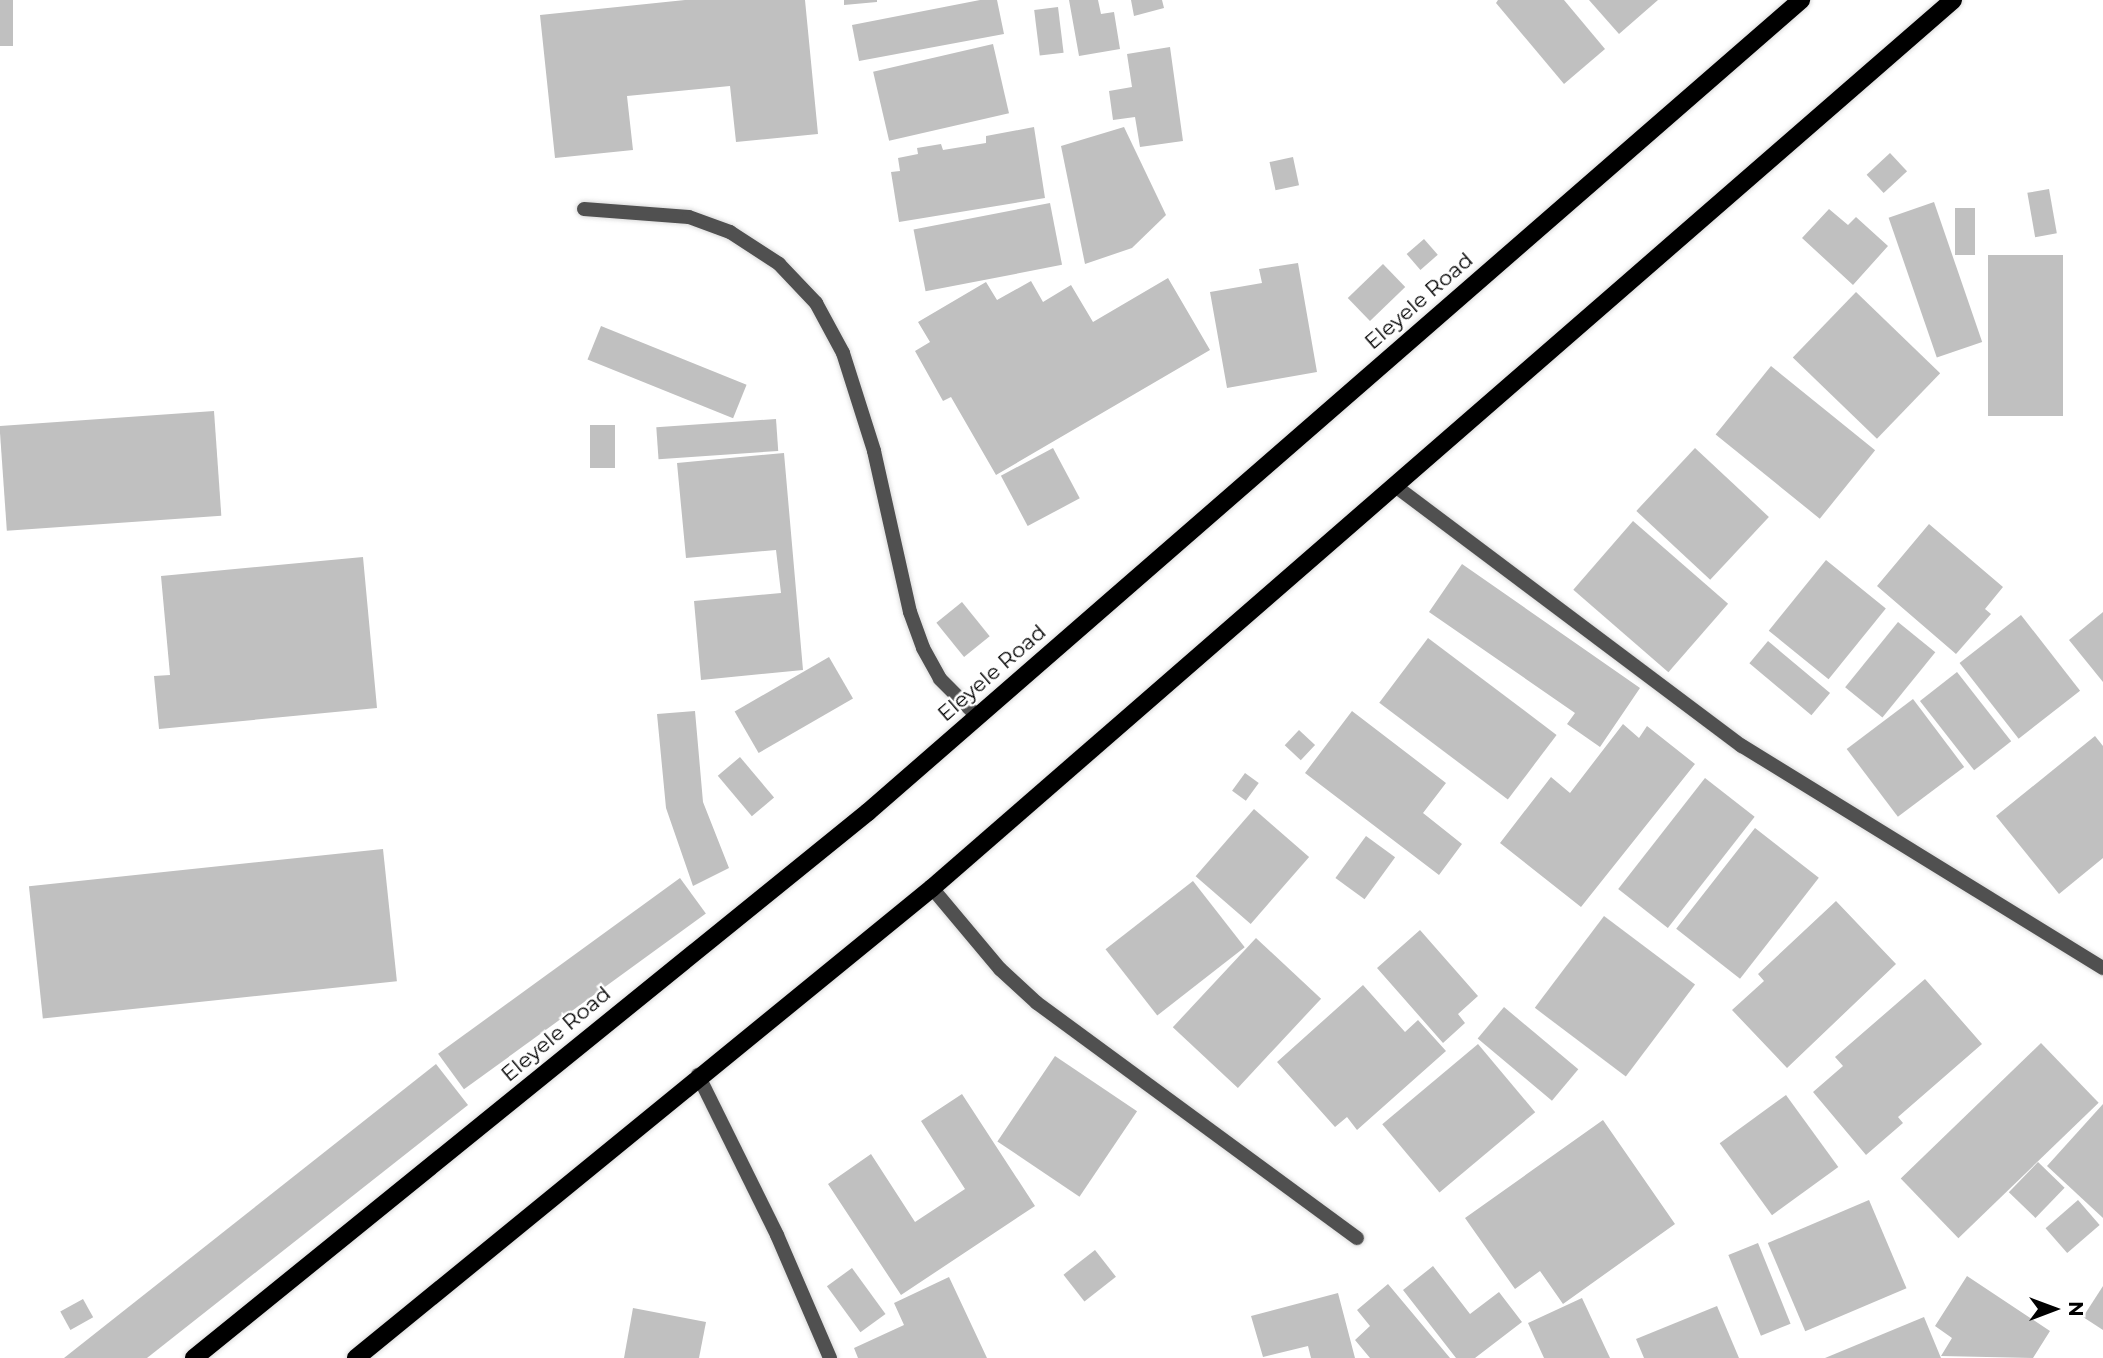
<!DOCTYPE html>
<style>
body{margin:0}
#map{position:relative;width:2103px;height:1358px;overflow:hidden;background:#fff;font-family:Montserrat,sans-serif}
div>[style]{position:absolute}
.building>*{inset:0;background:#c0c0c0;transform-origin:0 0}
.roads{filter:drop-shadow(0 0 2px #dbdbdb) drop-shadow(0 0 2px #dbdbdb)}
.lane>*{height:14px;margin:-7px;padding:0 7px;transform-origin:7px;border-radius:7px;background:#505050}
.street>*{height:14px;margin:-7px;padding:0 7px;transform-origin:7px;border-radius:7px;background:#505050}
.primary>*{height:18px;margin:-9px;padding:0 9px;transform-origin:9px;border-radius:9px;background:#000}
span{translate:-50% -50%;white-space:nowrap;text-align:center;line-height:1.15;-webkit-text-stroke:5px #fff;paint-order:stroke}
.street-label{font-size:21px;color:#000}
.north{position:absolute;left:2019px;top:1274px;width:70px;height:70px;-webkit-text-stroke:5px #fff;paint-order:stroke;rotate:90deg;font-size:19px;font-weight:700;line-height:28px;text-align:center;color:#000}
.north::after{content:'';display:block;margin:auto;width:24px;height:32px;background:#000;clip-path:polygon(50% 0,100% 100%,50% 72%,0 100%)}
</style>
<div id="map">
<div class="building">
<i style="left:0;top:0;width:13px;height:46px"></i>
<i style="clip-path:polygon(685px 0,805px 0,818px 134px,736px 142px,730px 86px,627px 96px,633px 150px,555px 158px,540px 15px)"></i>
<i style="clip-path:polygon(844px 0,877px 0,877px 2px,844px 5px)"></i>
<i style="clip-path:polygon(980px 0,997px 0,1004px 34px,859px 61px,852px 25px)"></i>
<i style="clip-path:polygon(1069px 0,1098px 0,1101px 14px,1114px 12px,1120px 49px,1079px 56px)"></i>
<i style="clip-path:polygon(1131px 0,1162px 0,1164px 8px,1134px 16px)"></i>
<i style="clip-path:polygon(1498px 0,1564px 0,1605px 49px,1564px 84px,1496px 3px)"></i>
<i style="clip-path:polygon(1589px 0,1658px 0,1619px 34px)"></i>
<i style="left:1058px;top:7px;width:46px;height:24px;rotate:83deg"></i>
<i style="left:993px;top:44px;width:71px;height:123px;rotate:77deg"></i>
<i style="clip-path:polygon(1170px 47px,1183px 141px,1140px 147px,1135px 117px,1113px 120px,1109px 91px,1132px 87px,1127px 54px)"></i>
<i style="clip-path:polygon(1034px 127px,1045px 198px,899px 222px,891px 172px,900px 171px,898px 158px,918px 154px,917px 148px,941px 144px,943px 150px,986px 143px,986px 136px)"></i>
<i style="clip-path:polygon(1124px 127px,1166px 215px,1132px 248px,1085px 264px,1061px 146px)"></i>
<i style="left:1890px;top:153px;width:25px;height:32px;rotate:47deg"></i>
<i style="left:1293px;top:157px;width:29px;height:24px;rotate:78deg"></i>
<i style="left:2049px;top:189px;width:45px;height:22px;rotate:80deg"></i>
<i style="left:1934px;top:202px;width:148px;height:48px;rotate:71deg"></i>
<i style="left:1050px;top:203px;width:63px;height:139px;rotate:79deg"></i>
<i style="left:1955px;top:208px;width:20px;height:47px"></i>
<i style="clip-path:polygon(1829px 209px,1848px 225px,1856px 217px,1888px 246px,1853px 285px,1802px 238px)"></i>
<i style="left:1424px;top:239px;width:21px;height:23px;rotate:49deg"></i>
<i style="left:1988px;top:255px;width:75px;height:161px"></i>
<i style="clip-path:polygon(1298px 263px,1317px 372px,1227px 388px,1210px 292px,1262px 283px,1259px 269px)"></i>
<i style="left:1383px;top:264px;width:32px;height:49px;rotate:46deg"></i>
<i style="clip-path:polygon(1168px 278px,1210px 350px,996px 475px,951px 397px,943px 401px,915px 351px,930px 342px,918px 322px,986px 282px,997px 300px,1031px 281px,1043px 302px,1071px 285px,1093px 322px)"></i>
<i style="left:1856px;top:292px;width:117px;height:91px;rotate:44deg"></i>
<i style="left:601px;top:326px;width:157px;height:36px;rotate:22deg"></i>
<i style="left:1771px;top:366px;width:134px;height:88px;rotate:39deg"></i>
<i style="left:214px;top:411px;width:105px;height:215px;rotate:86deg"></i>
<i style="left:776px;top:419px;width:32px;height:120px;rotate:86deg"></i>
<i style="left:590px;top:425px;width:25px;height:43px"></i>
<i style="left:1053px;top:448px;width:57px;height:59px;rotate:62deg"></i>
<i style="left:1695px;top:448px;width:101px;height:86px;rotate:43deg"></i>
<i style="clip-path:polygon(784px 453px,803px 670px,701px 680px,694px 601px,781px 593px,776px 550px,686px 558px,677px 463px)"></i>
<i style="left:1633px;top:521px;width:126px;height:91px;rotate:41deg"></i>
<i style="clip-path:polygon(1929px 524px,2003px 587px,1985px 609px,1991px 614px,1956px 654px,1877px 586px)"></i>
<i style="clip-path:polygon(363px 557px,377px 708px,159px 729px,154px 676px,170px 675px,161px 576px)"></i>
<i style="left:1826px;top:560px;width:77px;height:91px;rotate:39deg"></i>
<i style="clip-path:polygon(1462px 564px,1640px 688px,1600px 747px,1567px 724px,1575px 713px,1429px 612px)"></i>
<i style="left:962px;top:602px;width:44px;height:33px;rotate:51deg"></i>
<i style="clip-path:polygon(2103px 612px,2103px 682px,2069px 640px)"></i>
<i style="left:2021px;top:615px;width:96px;height:78px;rotate:52deg"></i>
<i style="left:1898px;top:622px;width:48px;height:84px;rotate:39deg"></i>
<i style="left:1428px;top:638px;width:161px;height:81px;rotate:37deg"></i>
<i style="left:1768px;top:641px;width:81px;height:29px;rotate:40deg"></i>
<i style="left:829px;top:657px;width:48px;height:109px;rotate:60deg"></i>
<i style="left:1957px;top:672px;width:88px;height:47px;rotate:52deg"></i>
<i style="left:1913px;top:699px;width:85px;height:83px;rotate:53deg"></i>
<i style="clip-path:polygon(695px 711px,703px 802px,729px 868px,693px 886px,666px 808px,657px 714px)"></i>
<i style="clip-path:polygon(1352px 711px,1446px 783px,1423px 813px,1462px 844px,1439px 875px,1305px 773px)"></i>
<i style="clip-path:polygon(1623px 724px,1639px 738px,1647px 726px,1695px 764px,1581px 907px,1500px 843px,1551px 777px,1570px 793px)"></i>
<i style="left:1299px;top:730px;width:22px;height:21px;rotate:43deg"></i>
<i style="clip-path:polygon(2095px 736px,2103px 746px,2103px 858px,2059px 894px,1996px 816px)"></i>
<i style="left:740px;top:757px;width:53px;height:29px;rotate:50deg"></i>
<i style="left:1245px;top:773px;width:17px;height:22px;rotate:36deg"></i>
<i style="left:1705px;top:778px;width:63px;height:141px;rotate:38deg"></i>
<i style="left:1254px;top:809px;width:73px;height:89px;rotate:41deg"></i>
<i style="left:1755px;top:828px;width:81px;height:128px;rotate:38deg"></i>
<i style="left:1366px;top:836px;width:36px;height:52px;rotate:36deg"></i>
<i style="left:383px;top:849px;width:133px;height:356px;rotate:84deg"></i>
<i style="left:680px;top:878px;width:44px;height:299px;rotate:54deg"></i>
<i style="left:1193px;top:881px;width:84px;height:111px;rotate:52deg"></i>
<i style="clip-path:polygon(1836px 901px,1896px 964px,1787px 1068px,1732px 1010px,1764px 981px,1758px 974px)"></i>
<i style="left:1604px;top:916px;width:114px;height:115px;rotate:37deg"></i>
<i style="clip-path:polygon(1420px 930px,1478px 996px,1458px 1014px,1465px 1023px,1443px 1043px,1377px 968px)"></i>
<i style="left:1256px;top:938px;width:89px;height:122px;rotate:43deg"></i>
<i style="clip-path:polygon(1925px 979px,1982px 1044px,1898px 1117px,1903px 1123px,1866px 1155px,1813px 1092px,1843px 1066px,1835px 1057px)"></i>
<i style="clip-path:polygon(1363px 985px,1405px 1032px,1418px 1020px,1446px 1051px,1357px 1130px,1347px 1117px,1335px 1127px,1277px 1062px)"></i>
<i style="left:1504px;top:1007px;width:97px;height:41px;rotate:40deg"></i>
<i style="left:2041px;top:1043px;width:83px;height:195px;rotate:46deg"></i>
<i style="left:1478px;top:1044px;width:89px;height:125px;rotate:50deg"></i>
<i style="left:1055px;top:1056px;width:99px;height:103px;rotate:34deg"></i>
<i style="clip-path:polygon(436px 1064px,468px 1105px,147px 1358px,64px 1358px)"></i>
<i style="clip-path:polygon(962px 1094px,1035px 1206px,901px 1295px,828px 1184px,871px 1154px,915px 1222px,965px 1189px,921px 1121px)"></i>
<i style="left:1786px;top:1095px;width:89px;height:82px;rotate:54deg"></i>
<i style="clip-path:polygon(2103px 1104px,2103px 1218px,2047px 1166px)"></i>
<i style="clip-path:polygon(1603px 1120px,1675px 1224px,1563px 1304px,1540px 1271px,1515px 1289px,1465px 1218px)"></i>
<i style="left:2038px;top:1162px;width:37px;height:42px;rotate:44deg"></i>
<i style="left:1869px;top:1200px;width:96px;height:110px;rotate:67deg"></i>
<i style="left:2078px;top:1200px;width:33px;height:43px;rotate:49deg"></i>
<i style="left:1758px;top:1243px;width:87px;height:32px;rotate:68deg"></i>
<i style="left:1095px;top:1250px;width:34px;height:40px;rotate:52deg"></i>
<i style="clip-path:polygon(1433px 1266px,1470px 1314px,1499px 1292px,1522px 1322px,1475px 1358px,1456px 1358px,1403px 1290px)"></i>
<i style="left:852px;top:1268px;width:57px;height:31px;rotate:54deg"></i>
<i style="clip-path:polygon(1967px 1276px,2050px 1331px,2033px 1358px,1941px 1356px,1952px 1338px,1935px 1326px)"></i>
<i style="clip-path:polygon(949px 1277px,987px 1358px,858px 1358px,854px 1348px,904px 1325px,894px 1303px)"></i>
<i style="clip-path:polygon(1388px 1284px,1450px 1358px,1370px 1358px,1355px 1340px,1370px 1326px,1357px 1310px)"></i>
<i style="clip-path:polygon(2103px 1286px,2103px 1330px,2083px 1317px)"></i>
<i style="clip-path:polygon(1338px 1293px,1355px 1358px,1311px 1358px,1308px 1346px,1263px 1357px,1251px 1316px)"></i>
<i style="clip-path:polygon(1582px 1298px,1610px 1358px,1544px 1358px,1528px 1323px)"></i>
<i style="left:83px;top:1299px;width:21px;height:26px;rotate:61deg"></i>
<i style="clip-path:polygon(1717px 1306px,1739px 1358px,1644px 1358px,1636px 1339px)"></i>
<i style="clip-path:polygon(633px 1308px,706px 1322px,699px 1358px,624px 1358px)"></i>
<i style="clip-path:polygon(1924px 1317px,1941px 1358px,1825px 1358px)"></i>
</div>
<div class="roads">
<div class="lane">
<i style="left:584px;top:209px;width:105px;rotate:4.4deg"></i>
<i style="left:689px;top:217px;width:44px;rotate:20.1deg"></i>
<i style="left:730px;top:232px;width:59px;rotate:33.1deg"></i>
<i style="left:779px;top:264px;width:54px;rotate:46.5deg"></i>
<i style="left:816px;top:303px;width:57px;rotate:61.6deg"></i>
<i style="left:843px;top:353px;width:103px;rotate:72.4deg"></i>
<i style="left:874px;top:451px;width:165px;rotate:77.4deg"></i>
<i style="left:910px;top:612px;width:38px;rotate:70deg"></i>
<i style="left:923px;top:648px;width:35px;rotate:61deg"></i>
<i style="left:940px;top:679px;width:52px;rotate:45deg"></i>
<i style="left:932px;top:888px;width:106px;rotate:50deg"></i>
<i style="left:1000px;top:969px;width:50px;rotate:42.6deg"></i>
<i style="left:1037px;top:1003px;width:397px;rotate:36.3deg"></i>
</div>
<div class="street">
<i style="left:1394px;top:485px;width:435px;rotate:36.9deg"></i>
<i style="left:1742px;top:746px;width:424px;rotate:31.6deg"></i>
<i style="left:698px;top:1075px;width:178px;rotate:63.7deg"></i>
<i style="left:777px;top:1235px;width:134px;rotate:66.7deg"></i>
</div>
<div class="primary">
<i style="left:194px;top:1358px;width:867px;rotate:-39.01deg"></i>
<i style="left:868px;top:812px;width:1237px;rotate:-41.03deg"></i>
<i style="left:356px;top:1358px;width:743px;rotate:-39.21deg"></i>
<i style="left:932px;top:888px;width:1353px;rotate:-41.01deg"></i>
</div>
</div>
<div class="street-label">
<span style="left:1419px;top:301px;rotate:-41deg">Eleyele Road</span>
<span style="left:992px;top:673px;rotate:-41deg">Eleyele Road</span>
<span style="left:556px;top:1034px;rotate:-40deg">Eleyele Road</span>
</div>
<div class="north">N</div>
</div>
